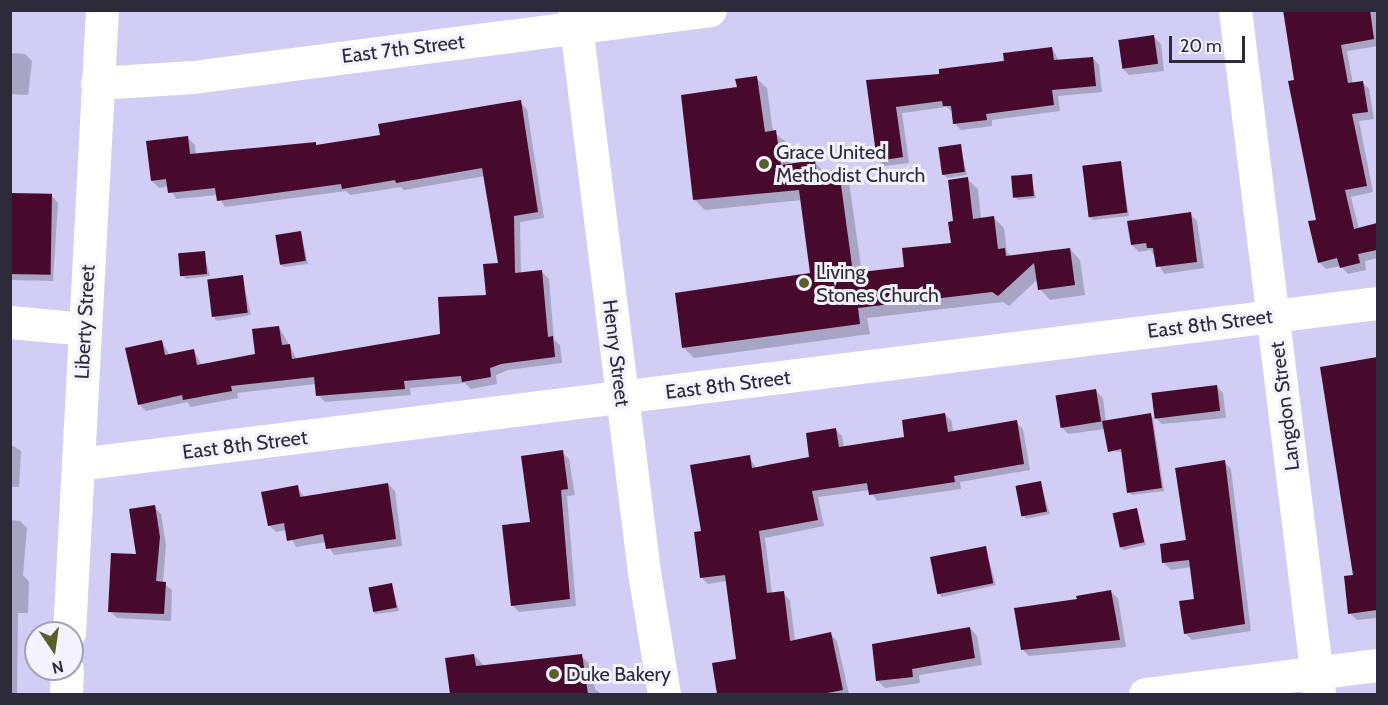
<!DOCTYPE html>
<style>
body{margin:0}
#map{position:relative;width:1388px;height:705px;overflow:hidden;background:#d2cdf5;font-family:Cabin,sans-serif}
div>[style]{position:absolute}
.shadow>*{inset:0;background:#0003}
.building>*{inset:0;background:#470a2c;transform-origin:0 0}
.minor>*{height:33px;margin:-16.5px;padding:0 16.5px;transform-origin:16.5px;border-radius:16.5px;background:#fff}
.dots>*{width:16px;height:16px;translate:-50% -50%;box-sizing:border-box;border:3px solid #f3f2fe;border-radius:50%}
span{translate:-50% -50%;white-space:nowrap;text-align:center;line-height:1.15;-webkit-text-stroke:6px #f3f2fe;paint-order:stroke}
.street-label{font-size:20px;color:#2d2a3a}
.poi-label{font-size:20px;color:#2d2a3a}
.left{translate:0 -50%;text-align:left}
.frame{position:absolute;inset:0;border:12px solid #2d2a3a;pointer-events:none}
.north{position:absolute;left:24px;top:621px;width:60px;height:60px;box-sizing:border-box;background:#f3f2fe;border:2px solid #a4a2b0;border-radius:50%;rotate:167deg;font-size:16px;font-weight:700;line-height:24px;text-align:center;color:#2d2a3a}
.north::after{content:'';display:block;margin:auto;width:21px;height:27px;background:#5b5d2a;clip-path:polygon(50% 0,100% 100%,50% 72%,0 100%)}
.scale{position:absolute;left:1169px;top:36px;width:76px;height:27px;box-sizing:border-box;border:3px solid #2d2a3a;border-top:0;padding-left:8px;font-size:18px;line-height:21px;white-space:nowrap;color:#2d2a3a;-webkit-text-stroke:4px #f3f2fe;paint-order:stroke}
</style>
<div id="map">
<div class="shadow">
<i style="clip-path:polygon(1285px 10px,1378px 10px,1378px 46px,1347px 51px,1353px 84px,1362px 82px,1369px 89px,1374px 119px,1359px 121px,1373px 192px,1351px 197px,1359px 229px,1378px 225px,1378px 258px,1365px 261px,1366px 270px,1348px 274px,1341px 266px,1326px 269px,1319px 262px,1318px 221px)"></i>
<i style="clip-path:polygon(1154px 37px,1161px 44px,1164px 71px,1129px 75px,1122px 68px)"></i>
<i style="clip-path:polygon(1052px 48px,1059px 61px,1093px 58px,1099px 65px,1102px 92px,1058px 96px,1060px 111px,992px 120px,992px 126px,961px 130px,954px 123px,953px 112px,946px 107px,902px 113px,909px 163px,884px 166px,878px 160px,868px 81px,941px 76px)"></i>
<i style="clip-path:polygon(10px 53px,25px 54px,32px 61px,28px 95px,10px 94px)"></i>
<i style="clip-path:polygon(756px 78px,767px 88px,773px 132px,786px 142px,790px 165px,814px 162px,825px 173px,839px 172px,849px 182px,862px 274px,906px 269px,953px 244px,967px 179px,978px 189px,981px 219px,993px 217px,1004px 228px,1007px 252px,1011px 256px,1070px 249px,1080px 260px,1085px 295px,1050px 300px,1040px 289px,1038px 279px,1009px 306px,1003px 302px,867px 318px,870px 334px,694px 358px,684px 348px,812px 274px,802px 200px,705px 210px,695px 200px,738px 88px)"></i>
<i style="clip-path:polygon(520px 102px,527px 109px,544px 218px,520px 222px,521px 274px,542px 272px,549px 279px,554px 340px,560px 345px,562px 363px,508px 370px,496px 375px,497px 384px,471px 389px,465px 383px,410px 388px,411px 395px,325px 402px,318px 395px,316px 384px,237px 393px,238px 398px,191px 407px,187px 402px,146px 411px,139px 404px,162px 342px,170px 356px,194px 351px,202px 366px,256px 355px,279px 327px,297px 359px,441px 336px,488px 296px,500px 264px,485px 176px,404px 190px,401px 187px,350px 195px,346px 191px,225px 207px,218px 195px,176px 199px,169px 186px,159px 188px,152px 181px,188px 138px,195px 145px,196px 155px,318px 146px,381px 136px)"></i>
<i style="clip-path:polygon(960px 145px,967px 175px,947px 178px,944px 175px)"></i>
<i style="clip-path:polygon(1120px 162px,1129px 216px,1093px 220px,1089px 217px)"></i>
<i style="clip-path:polygon(1031px 176px,1036px 198px,1018px 200px,1015px 197px)"></i>
<i style="clip-path:polygon(10px 195px,52px 196px,58px 203px,53px 281px,10px 280px)"></i>
<i style="clip-path:polygon(1190px 214px,1197px 221px,1204px 268px,1164px 274px,1151px 250px,1139px 252px,1132px 245px)"></i>
<i style="clip-path:polygon(301px 233px,308px 264px,284px 267px,280px 264px)"></i>
<i style="clip-path:polygon(204px 253px,210px 276px,186px 279px,183px 276px)"></i>
<i style="clip-path:polygon(242px 276px,251px 315px,217px 321px,214px 318px)"></i>
<i style="clip-path:polygon(1378px 360px,1378px 618px,1357px 620px,1350px 613px,1355px 576px,1322px 368px)"></i>
<i style="clip-path:polygon(1216px 386px,1223px 393px,1226px 418px,1162px 424px,1155px 417px)"></i>
<i style="clip-path:polygon(1096px 391px,1103px 398px,1106px 422px,1150px 414px,1153px 418px,1164px 491px,1132px 495px,1129px 492px,1123px 452px,1109px 451px,1105px 429px,1068px 434px,1061px 426px)"></i>
<i style="clip-path:polygon(945px 415px,952px 421px,953px 433px,1016px 422px,1023px 429px,1030px 470px,960px 482px,961px 489px,877px 501px,870px 490px,818px 497px,824px 526px,765px 538px,772px 594px,783px 593px,790px 600px,795px 641px,830px 634px,837px 641px,849px 694px,719px 694px,714px 664px,737px 661px,727px 581px,708px 584px,701px 577px,703px 533px,749px 457px,757px 469px,811px 459px,835px 429px,842px 436px,844px 448px,906px 438px)"></i>
<i style="clip-path:polygon(10px 444px,21px 451px,19px 487px,10px 487px)"></i>
<i style="clip-path:polygon(562px 452px,569px 459px,575px 495px,567px 496px,576px 606px,519px 612px,512px 605px,532px 523px)"></i>
<i style="clip-path:polygon(1224px 462px,1231px 469px,1251px 631px,1192px 640px,1185px 633px,1195px 600px,1191px 567px,1171px 570px,1164px 563px,1188px 541px)"></i>
<i style="clip-path:polygon(1040px 483px,1050px 514px,1026px 519px,1023px 515px)"></i>
<i style="clip-path:polygon(388px 484px,395px 491px,402px 546px,334px 555px,326px 542px,296px 547px,287px 530px,276px 532px,269px 525px,297px 487px,305px 498px)"></i>
<i style="clip-path:polygon(154px 507px,161px 514px,166px 545px,163px 583px,172px 590px,171px 621px,117px 618px,110px 611px,138px 556px)"></i>
<i style="clip-path:polygon(1136px 510px,1146px 545px,1124px 550px,1121px 547px)"></i>
<i style="clip-path:polygon(10px 520px,20px 521px,27px 528px,23px 575px,29px 582px,28px 613px,18px 613px,17px 694px,10px 694px)"></i>
<i style="clip-path:polygon(985px 548px,996px 585px,942px 597px,939px 594px)"></i>
<i style="clip-path:polygon(392px 585px,399px 611px,376px 614px,373px 611px)"></i>
<i style="clip-path:polygon(1110px 591px,1118px 598px,1126px 647px,1029px 656px,1022px 649px,1079px 600px)"></i>
<i style="clip-path:polygon(970px 628px,977px 636px,982px 665px,919px 675px,920px 683px,885px 688px,878px 681px)"></i>
<i style="clip-path:polygon(474px 655px,485px 667px,581px 656px,592px 666px,595px 689px,601px 694px,452px 694px,446px 659px)"></i>
</div>
<div class="building">
<i style="clip-path:polygon(1283px 10px,1370px 10px,1374px 39px,1341px 45px,1348px 83px,1363px 81px,1368px 112px,1352px 114px,1367px 186px,1345px 190px,1354px 229px,1377px 223px,1377px 250px,1358px 254px,1360px 263px,1340px 268px,1337px 258px,1318px 263px,1308px 221px,1316px 220px,1288px 81px,1294px 80px)"></i>
<i style="left:1154px;top:35px;width:29px;height:36px;rotate:82deg"></i>
<i style="clip-path:polygon(1052px 47px,1054px 60px,1093px 57px,1096px 86px,1052px 90px,1054px 105px,986px 114px,987px 120px,953px 124px,951px 106px,943px 106px,942px 101px,896px 107px,903px 157px,877px 161px,866px 80px,939px 74px,939px 69px,1004px 61px,1003px 53px)"></i>
<i style="clip-path:polygon(757px 76px,765px 132px,776px 130px,781px 165px,815px 160px,816px 172px,839px 170px,853px 273px,904px 267px,902px 248px,951px 243px,948px 222px,953px 221px,948px 180px,968px 177px,973px 219px,994px 216px,998px 249px,1005px 248px,1006px 256px,1070px 248px,1075px 285px,1038px 290px,1034px 263px,998px 296px,992px 292px,858px 308px,860px 324px,682px 348px,675px 293px,810px 273px,799px 190px,693px 200px,681px 95px,737px 87px,735px 79px)"></i>
<i style="clip-path:polygon(521px 100px,538px 212px,514px 216px,515px 273px,542px 270px,548px 337px,553px 336px,555px 357px,501px 364px,490px 368px,491px 377px,462px 382px,461px 376px,404px 381px,405px 389px,316px 396px,314px 377px,231px 386px,232px 391px,183px 400px,182px 395px,138px 405px,125px 348px,162px 340px,165px 355px,194px 349px,197px 365px,255px 354px,252px 329px,279px 326px,282px 345px,290px 344px,292px 359px,440px 334px,438px 297px,486px 295px,483px 264px,498px 263px,482px 168px,396px 183px,395px 180px,342px 189px,341px 184px,217px 201px,215px 188px,168px 193px,166px 179px,151px 181px,146px 141px,188px 136px,190px 154px,316px 142px,316px 145px,380px 135px,378px 124px)"></i>
<i style="left:961px;top:144px;width:28px;height:23px;rotate:82deg"></i>
<i style="left:1121px;top:161px;width:52px;height:39px;rotate:83deg"></i>
<i style="left:1032px;top:174px;width:22px;height:21px;rotate:85deg"></i>
<i style="left:10px;top:193px;width:42px;height:81px;rotate:1deg"></i>
<i style="clip-path:polygon(1191px 212px,1197px 262px,1156px 267px,1153px 248px,1147px 248px,1146px 243px,1131px 245px,1127px 221px)"></i>
<i style="left:301px;top:231px;width:30px;height:26px;rotate:81deg"></i>
<i style="left:205px;top:251px;width:23px;height:27px;rotate:85deg"></i>
<i style="left:243px;top:275px;width:38px;height:36px;rotate:83deg"></i>
<i style="clip-path:polygon(1377px 357px,1377px 610px,1348px 614px,1344px 576px,1353px 575px,1320px 367px)"></i>
<i style="left:1217px;top:385px;width:26px;height:66px;rotate:83deg"></i>
<i style="left:1096px;top:389px;width:33px;height:41px;rotate:81deg"></i>
<i style="clip-path:polygon(945px 413px,948px 432px,1017px 420px,1024px 464px,954px 476px,955px 482px,869px 495px,867px 483px,812px 491px,818px 520px,759px 531px,767px 593px,784px 591px,790px 641px,831px 632px,843px 690px,822px 694px,717px 694px,712px 663px,736px 659px,725px 575px,700px 578px,694px 532px,701px 531px,690px 465px,750px 455px,752px 468px,809px 457px,806px 433px,836px 428px,839px 447px,904px 437px,902px 420px)"></i>
<i style="clip-path:polygon(1151px 413px,1162px 488px,1127px 493px,1121px 449px,1108px 452px,1102px 421px)"></i>
<i style="clip-path:polygon(563px 450px,568px 489px,561px 490px,570px 599px,511px 606px,502px 525px,530px 522px,521px 456px)"></i>
<i style="clip-path:polygon(1225px 460px,1245px 624px,1184px 634px,1179px 601px,1194px 599px,1189px 560px,1162px 563px,1160px 544px,1186px 540px,1175px 468px)"></i>
<i style="left:1041px;top:481px;width:31px;height:26px;rotate:79deg"></i>
<i style="clip-path:polygon(388px 483px,396px 539px,326px 549px,323px 534px,287px 541px,284px 523px,268px 526px,261px 492px,298px 485px,300px 497px)"></i>
<i style="clip-path:polygon(155px 505px,160px 537px,156px 581px,166px 582px,164px 614px,108px 612px,111px 553px,136px 554px,129px 509px)"></i>
<i style="left:1137px;top:508px;width:35px;height:25px;rotate:78deg"></i>
<i style="left:986px;top:546px;width:38px;height:57px;rotate:79deg"></i>
<i style="left:392px;top:583px;width:25px;height:24px;rotate:79deg"></i>
<i style="clip-path:polygon(1111px 590px,1120px 640px,1021px 650px,1014px 608px,1077px 599px,1076px 596px)"></i>
<i style="clip-path:polygon(970px 627px,975px 658px,912px 669px,913px 677px,876px 681px,872px 644px)"></i>
<i style="clip-path:polygon(474px 654px,476px 666px,582px 654px,588px 694px,450px 694px,445px 658px)"></i>
</div>
<div class="minor">
<i style="left:574px;top:10px;width:566px;rotate:82.9deg"></i>
<i style="left:644px;top:572px;width:124px;rotate:80.7deg"></i>
<i style="left:1235px;top:10px;width:689px;rotate:83deg"></i>
<i style="left:97px;top:83px;width:96px;rotate:-3.6deg"></i>
<i style="left:193px;top:77px;width:521px;rotate:-7.38deg"></i>
<i style="left:10px;top:322px;width:75px;rotate:5.3deg"></i>
<i style="left:78px;top:464px;width:1310px;rotate:-7.06deg"></i>
<i style="left:69px;top:633px;width:624px;rotate:-86.97deg"></i>
<i style="left:66px;top:694px;width:25px;rotate:-88deg"></i>
<i style="left:1145px;top:694px;width:235px;rotate:-7.1deg"></i>
</div>
<div class="dots">
<i style="left:764px;top:164px;background:#5b5d2a"></i>
<i style="left:804px;top:283px;background:#5b5d2a"></i>
<i style="left:554px;top:674px;background:#5b5d2a"></i>
</div>
<div class="street-label">
<span style="left:403px;top:49px;rotate:-7deg">East 7th Street</span>
<span style="left:85px;top:322px;rotate:-87deg">Liberty Street</span>
<span style="left:1210px;top:324px;rotate:-7deg">East 8th Street</span>
<span style="left:616px;top:353px;rotate:83deg">Henry Street</span>
<span style="left:728px;top:385px;rotate:-7deg">East 8th Street</span>
<span style="left:1285px;top:406px;rotate:-97deg">Langdon Street</span>
<span style="left:245px;top:445px;rotate:-7deg">East 8th Street</span>
</div>
<div class="poi-label">
<span class="left" style="left:776px;top:164px">Grace United<br>Methodist Church</span>
<span class="left" style="left:816px;top:284px">Living<br>Stones Church</span>
<span class="left" style="left:566px;top:674px">Duke Bakery</span>
</div>
<div class="frame"></div>
<div class="north">N</div>
<div class="scale">20 m</div>
</div>
